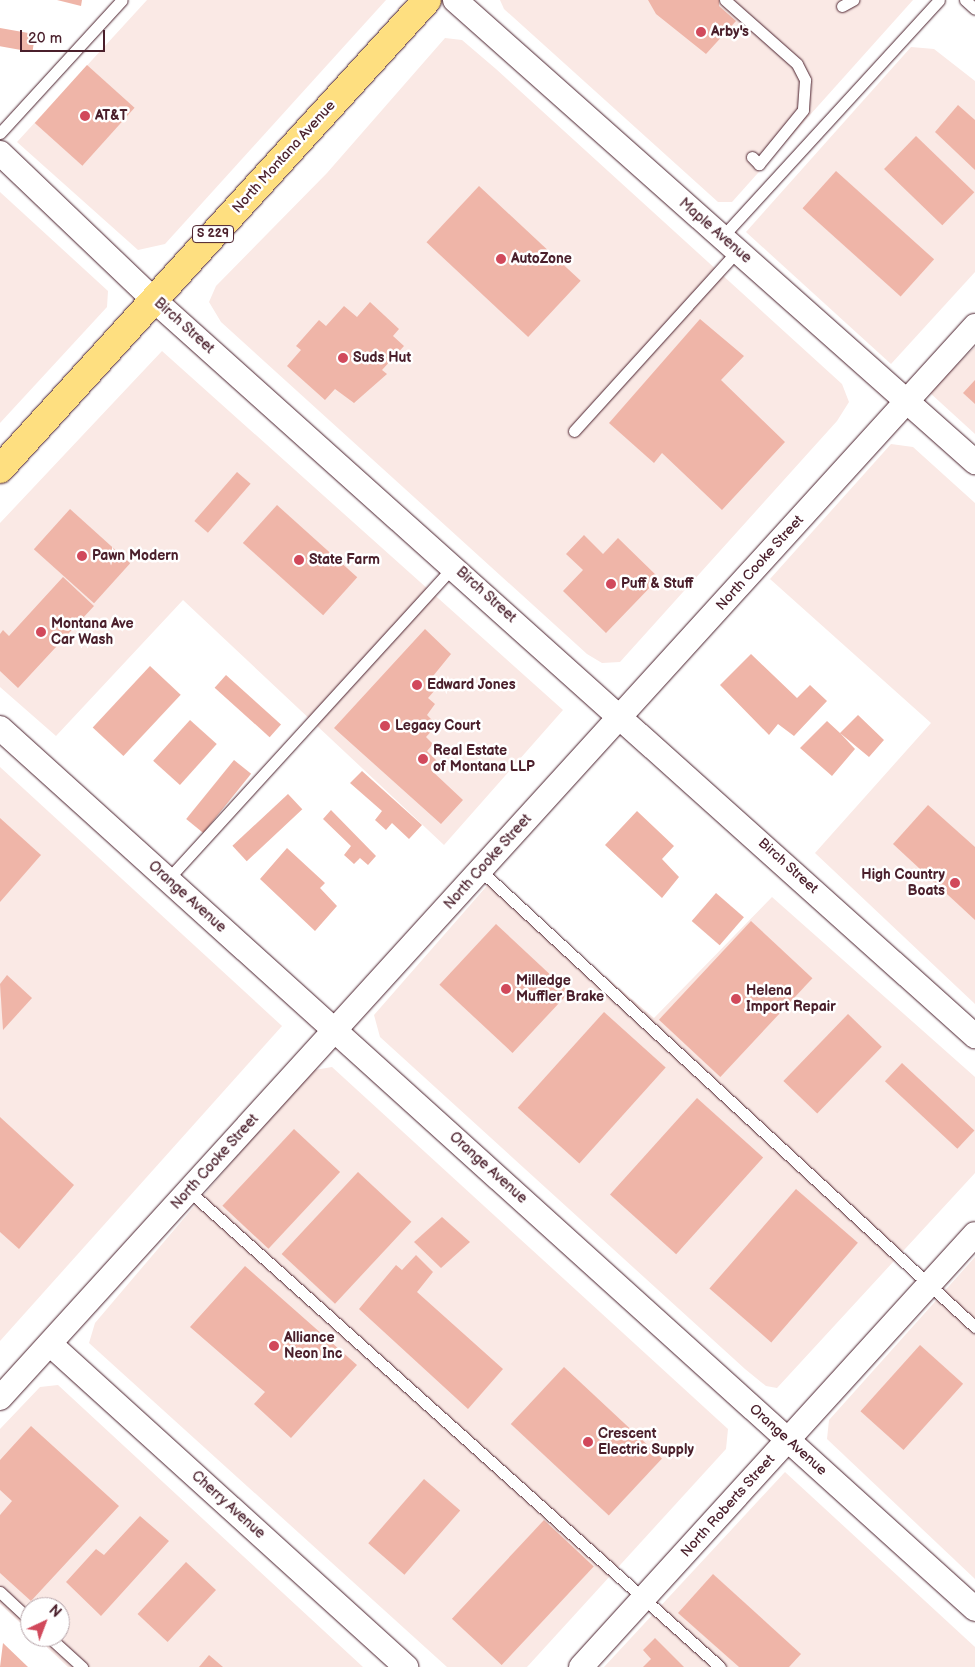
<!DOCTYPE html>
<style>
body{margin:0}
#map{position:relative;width:975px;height:1667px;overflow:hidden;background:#fff;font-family:"Balsamiq Sans",sans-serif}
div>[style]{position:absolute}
.built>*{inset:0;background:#fae9e5}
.building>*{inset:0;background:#efb5a8;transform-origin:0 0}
.roads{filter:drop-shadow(0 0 1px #4a1f2b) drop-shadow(0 0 1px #4a1f2b)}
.lane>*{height:11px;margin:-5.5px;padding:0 5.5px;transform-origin:5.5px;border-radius:5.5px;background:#fff}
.street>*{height:24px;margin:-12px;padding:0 12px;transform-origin:12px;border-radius:12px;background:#fff}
.primary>*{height:28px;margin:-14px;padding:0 14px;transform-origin:14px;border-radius:14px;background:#fedf80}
.dots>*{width:14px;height:14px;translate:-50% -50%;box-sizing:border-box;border:2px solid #fff;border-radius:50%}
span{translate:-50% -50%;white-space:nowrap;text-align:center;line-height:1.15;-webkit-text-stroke:5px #fff;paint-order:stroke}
.shield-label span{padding:1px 4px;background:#fff;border:1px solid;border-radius:4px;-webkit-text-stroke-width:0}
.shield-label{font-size:12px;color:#4a1f2b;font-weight:700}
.poi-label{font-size:14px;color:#4a1f2b;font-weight:700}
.left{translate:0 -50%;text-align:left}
.right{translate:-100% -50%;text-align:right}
.street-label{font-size:14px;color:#4a1f2b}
.north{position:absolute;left:20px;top:1597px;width:50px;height:50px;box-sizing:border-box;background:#fff;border:1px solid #b7a5aa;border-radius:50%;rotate:43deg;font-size:14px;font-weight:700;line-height:20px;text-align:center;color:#4a1f2b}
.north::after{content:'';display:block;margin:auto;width:18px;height:22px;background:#d1495b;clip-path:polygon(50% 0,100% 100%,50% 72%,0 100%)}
.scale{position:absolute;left:20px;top:30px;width:85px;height:22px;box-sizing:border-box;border:2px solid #4a1f2b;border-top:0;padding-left:6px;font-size:15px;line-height:18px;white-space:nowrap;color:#4a1f2b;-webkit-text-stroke:4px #fff;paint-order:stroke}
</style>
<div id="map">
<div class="built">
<i style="clip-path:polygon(147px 0,386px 0,165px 244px,138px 250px,17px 142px)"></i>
<i style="clip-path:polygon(500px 0,913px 0,732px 202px,718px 202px,504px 9px)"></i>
<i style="clip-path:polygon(445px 38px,462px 40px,496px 69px,842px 384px,849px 402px,837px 421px,620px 662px,602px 663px,587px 654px,221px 322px,209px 302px,216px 286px,327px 173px)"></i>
<i style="clip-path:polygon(911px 47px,934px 49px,975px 81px,975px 272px,891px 364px,746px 232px)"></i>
<i style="clip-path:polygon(0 192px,108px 291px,107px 307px,0 423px)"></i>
<i style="clip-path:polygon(975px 347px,975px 434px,929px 392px)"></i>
<i style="clip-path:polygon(162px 351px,563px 710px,444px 845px,183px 600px,56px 736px,0 687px,0 523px)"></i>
<i style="clip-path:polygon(891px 444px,913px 447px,975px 503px,975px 1004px,815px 853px,931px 723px,770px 579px)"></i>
<i style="clip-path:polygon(0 767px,282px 1026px,0 1341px)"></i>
<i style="clip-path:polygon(492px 880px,654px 1018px,772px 897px,975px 1077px,975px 1173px,777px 1388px,766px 1386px,745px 1369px,380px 1037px,374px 1015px)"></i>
<i style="clip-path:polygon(332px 1067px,728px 1429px,726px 1449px,527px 1667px,447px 1667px,89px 1343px,95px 1323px,309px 1071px)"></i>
<i style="clip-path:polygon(975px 1257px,975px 1579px,827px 1439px,829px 1420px)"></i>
<i style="clip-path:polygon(58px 1385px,363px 1667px,68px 1667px,36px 1637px,60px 1637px,60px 1607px,30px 1607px,30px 1632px,0 1604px,0 1429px,40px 1387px)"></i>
<i style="clip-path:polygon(785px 1472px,975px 1647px,975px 1667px,604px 1667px)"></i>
</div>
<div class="building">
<i style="clip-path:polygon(57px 0,82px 0,81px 6px)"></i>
<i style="clip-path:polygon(648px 0,719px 0,719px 6px,736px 21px,706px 54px,656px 14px)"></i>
<i style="left:0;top:28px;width:36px;height:18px;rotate:10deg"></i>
<i style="left:87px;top:65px;width:64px;height:78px;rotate:42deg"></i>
<i style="clip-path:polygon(958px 105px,975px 120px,975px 170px,935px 132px)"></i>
<i style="left:916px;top:136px;width:81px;height:46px;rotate:44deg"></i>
<i style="left:836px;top:171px;width:132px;height:50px;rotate:42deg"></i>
<i style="left:479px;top:186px;width:139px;height:77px;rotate:43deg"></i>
<i style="clip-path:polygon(370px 302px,399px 329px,393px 336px,404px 346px,382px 370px,387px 374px,354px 403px,335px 389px,325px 400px,287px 366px,301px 350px,296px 346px,319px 320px,326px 326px,344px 306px,357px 317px)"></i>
<i style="clip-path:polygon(700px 319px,744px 356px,721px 380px,785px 442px,722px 510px,662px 453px,654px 463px,609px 423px)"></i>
<i style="clip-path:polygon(975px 380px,975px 404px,963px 393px)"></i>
<i style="left:237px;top:472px;width:18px;height:65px;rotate:41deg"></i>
<i style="left:277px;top:505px;width:108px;height:51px;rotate:42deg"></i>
<i style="left:70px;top:509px;width:81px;height:54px;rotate:42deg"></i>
<i style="clip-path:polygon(584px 535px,603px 554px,618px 538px,659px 578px,606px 633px,563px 591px,583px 570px,566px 554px)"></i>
<i style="clip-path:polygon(63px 577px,94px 606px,18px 688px,0 671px,0 634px,3px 630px,9px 636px)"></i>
<i style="clip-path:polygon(425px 629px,451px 654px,429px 681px,435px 690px,428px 698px,435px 704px,427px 715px,437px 725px,426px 737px,433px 744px,427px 751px,438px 762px,431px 770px,463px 800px,441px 824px,334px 728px)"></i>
<i style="clip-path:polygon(751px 654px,797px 698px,810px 685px,827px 701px,794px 736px,778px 724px,769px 735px,720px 685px)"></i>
<i style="left:150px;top:666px;width:42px;height:84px;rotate:43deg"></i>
<i style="left:226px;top:675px;width:74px;height:17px;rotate:42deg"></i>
<i style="clip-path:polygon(858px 715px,884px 740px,869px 757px,840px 733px,855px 749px,832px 776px,800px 748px,827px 721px,840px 733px)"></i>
<i style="left:190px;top:720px;width:36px;height:55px;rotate:42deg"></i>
<i style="left:234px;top:760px;width:22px;height:76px;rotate:39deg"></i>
<i style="clip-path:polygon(362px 771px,422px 825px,409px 839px,392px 823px,386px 830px,375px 820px,382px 811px,350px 783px)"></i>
<i style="left:288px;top:794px;width:21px;height:76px;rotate:47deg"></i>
<i style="clip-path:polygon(928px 805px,975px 847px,975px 920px,893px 844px)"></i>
<i style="clip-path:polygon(331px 810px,376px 856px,368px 865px,360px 858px,354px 864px,344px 855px,351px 846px,323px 819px)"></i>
<i style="clip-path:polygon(637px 811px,674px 846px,662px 859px,679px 877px,662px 898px,605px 845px)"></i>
<i style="clip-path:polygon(0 818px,41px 855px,0 902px)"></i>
<i style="clip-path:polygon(287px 848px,325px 883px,320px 888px,337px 906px,315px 931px,260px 879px)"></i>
<i style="left:716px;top:893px;width:37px;height:37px;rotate:41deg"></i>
<i style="left:751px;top:921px;width:84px;height:135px;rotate:43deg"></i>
<i style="left:496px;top:924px;width:100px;height:83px;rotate:43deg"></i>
<i style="clip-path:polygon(7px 975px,32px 998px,3px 1030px,0 984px)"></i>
<i style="left:604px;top:1012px;width:83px;height:129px;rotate:42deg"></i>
<i style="left:848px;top:1014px;width:47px;height:93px;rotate:44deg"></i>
<i style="left:902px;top:1063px;width:99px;height:25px;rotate:43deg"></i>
<i style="left:697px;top:1098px;width:89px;height:130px;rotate:42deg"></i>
<i style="clip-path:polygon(0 1117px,74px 1185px,19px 1249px,0 1232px)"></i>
<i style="left:294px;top:1129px;width:63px;height:105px;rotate:43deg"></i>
<i style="left:358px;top:1172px;width:73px;height:112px;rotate:43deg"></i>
<i style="left:796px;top:1189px;width:82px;height:132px;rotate:41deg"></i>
<i style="clip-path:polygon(442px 1217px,470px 1242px,441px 1268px,414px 1242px)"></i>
<i style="clip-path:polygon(416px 1255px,433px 1272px,417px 1292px,503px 1369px,468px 1409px,359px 1309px,396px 1265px,402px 1270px)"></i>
<i style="clip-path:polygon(245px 1266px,357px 1365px,291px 1438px,254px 1404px,265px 1392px,190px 1327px)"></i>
<i style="left:920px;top:1345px;width:58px;height:89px;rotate:42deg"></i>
<i style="left:564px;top:1367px;width:134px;height:78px;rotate:43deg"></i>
<i style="clip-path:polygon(31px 1426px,119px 1506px,31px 1601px,0 1573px,0 1515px,12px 1501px,0 1490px,0 1460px)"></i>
<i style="left:424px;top:1479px;width:48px;height:85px;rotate:41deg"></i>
<i style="clip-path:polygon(140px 1516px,169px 1541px,101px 1616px,66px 1582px,96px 1549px,104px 1555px)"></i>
<i style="left:544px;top:1520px;width:68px;height:135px;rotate:43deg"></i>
<i style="left:186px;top:1562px;width:41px;height:71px;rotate:43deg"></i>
<i style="clip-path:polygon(713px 1574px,801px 1654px,789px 1667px,739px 1667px,678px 1613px)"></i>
<i style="clip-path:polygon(655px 1638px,684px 1667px,643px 1667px,651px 1659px,643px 1650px)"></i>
<i style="clip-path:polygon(3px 1643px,28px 1667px,0 1667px)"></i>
<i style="clip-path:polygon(209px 1655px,223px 1667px,199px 1667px)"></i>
</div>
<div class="roads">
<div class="lane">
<i style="left:725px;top:0;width:96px;rotate:41.6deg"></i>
<i style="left:797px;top:64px;width:18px;rotate:63deg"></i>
<i style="left:805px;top:80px;width:30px;rotate:94deg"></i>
<i style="left:803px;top:110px;width:70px;rotate:129.2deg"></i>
<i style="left:759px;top:164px;width:10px;rotate:-135deg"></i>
<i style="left:965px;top:0;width:13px;rotate:42deg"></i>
<i style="left:842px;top:6px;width:13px;rotate:-29deg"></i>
<i style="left:0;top:133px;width:180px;rotate:-47.5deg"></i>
<i style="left:722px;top:237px;width:321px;rotate:-47.5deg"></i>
<i style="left:574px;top:431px;width:244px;rotate:-47.8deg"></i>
<i style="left:480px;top:870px;width:674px;rotate:42.71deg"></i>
<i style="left:168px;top:879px;width:424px;rotate:-47.6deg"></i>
<i style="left:189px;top:1191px;width:713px;rotate:41.87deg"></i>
<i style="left:0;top:1592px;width:41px;rotate:43deg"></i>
<i style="left:49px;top:1637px;width:45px;rotate:42.3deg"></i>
</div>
<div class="street">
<i style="left:455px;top:0;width:696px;rotate:41.62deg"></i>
<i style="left:0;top:153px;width:213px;rotate:43.7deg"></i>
<i style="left:154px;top:300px;width:1103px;rotate:41.88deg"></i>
<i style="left:0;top:728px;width:1314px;rotate:42.1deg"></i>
<i style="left:50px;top:1344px;width:481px;rotate:42.2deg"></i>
<i style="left:0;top:1398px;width:1449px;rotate:-47.71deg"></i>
<i style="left:581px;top:1667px;width:585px;rotate:-47.7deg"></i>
</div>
<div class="primary">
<i style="left:0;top:469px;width:634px;rotate:-47.68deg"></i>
</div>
</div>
<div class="dots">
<i style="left:701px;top:32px;background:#d1495b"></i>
<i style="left:85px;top:116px;background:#d1495b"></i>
<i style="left:501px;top:259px;background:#d1495b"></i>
<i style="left:343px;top:358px;background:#d1495b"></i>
<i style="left:82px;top:556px;background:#d1495b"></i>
<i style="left:299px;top:560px;background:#d1495b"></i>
<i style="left:611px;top:584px;background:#d1495b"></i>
<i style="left:41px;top:632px;background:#d1495b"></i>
<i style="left:417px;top:685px;background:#d1495b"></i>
<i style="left:385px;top:726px;background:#d1495b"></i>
<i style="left:423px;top:759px;background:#d1495b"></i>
<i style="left:955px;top:883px;background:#d1495b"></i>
<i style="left:506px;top:989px;background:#d1495b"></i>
<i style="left:736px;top:999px;background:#d1495b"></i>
<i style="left:274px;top:1346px;background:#d1495b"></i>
<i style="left:588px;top:1442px;background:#d1495b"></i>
</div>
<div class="shield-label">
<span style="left:213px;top:234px">S 229</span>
</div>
<div class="poi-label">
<span class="left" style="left:711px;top:32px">Arby's</span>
<span class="left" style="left:95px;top:116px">AT&amp;T</span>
<span class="left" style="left:511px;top:259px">AutoZone</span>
<span class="left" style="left:353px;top:358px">Suds Hut</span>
<span class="left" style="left:92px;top:556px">Pawn Modern</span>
<span class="left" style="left:309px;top:560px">State Farm</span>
<span class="left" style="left:621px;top:584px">Puff &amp; Stuff</span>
<span class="left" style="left:51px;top:632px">Montana Ave<br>Car Wash</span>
<span class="left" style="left:427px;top:685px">Edward Jones</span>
<span class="left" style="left:395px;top:726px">Legacy Court</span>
<span class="left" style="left:433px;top:759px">Real Estate<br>of Montana LLP</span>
<span class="right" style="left:945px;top:883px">High Country<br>Boats</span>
<span class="left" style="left:516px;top:989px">Milledge<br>Muffler Brake</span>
<span class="left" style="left:746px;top:999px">Helena<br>Import Repair</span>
<span class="left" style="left:284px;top:1346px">Alliance<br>Neon Inc</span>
<span class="left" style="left:598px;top:1442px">Crescent<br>Electric Supply</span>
</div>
<div class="street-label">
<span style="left:284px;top:157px;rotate:-48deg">North Montana Avenue</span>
<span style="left:715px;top:231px;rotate:41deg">Maple Avenue</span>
<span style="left:184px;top:326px;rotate:42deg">Birch Street</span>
<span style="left:760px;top:563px;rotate:-48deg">North Cooke Street</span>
<span style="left:486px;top:595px;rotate:42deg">Birch Street</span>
<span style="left:488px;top:862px;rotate:-48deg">North Cooke Street</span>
<span style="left:788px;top:866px;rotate:42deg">Birch Street</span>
<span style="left:187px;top:897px;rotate:42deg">Orange Avenue</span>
<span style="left:215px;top:1162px;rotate:-48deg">North Cooke Street</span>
<span style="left:488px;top:1168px;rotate:42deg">Orange Avenue</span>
<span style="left:788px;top:1440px;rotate:42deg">Orange Avenue</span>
<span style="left:228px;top:1505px;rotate:42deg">Cherry Avenue</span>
<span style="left:728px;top:1506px;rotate:-48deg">North Roberts Street</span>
</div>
<div class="north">N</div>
<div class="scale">20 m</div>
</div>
